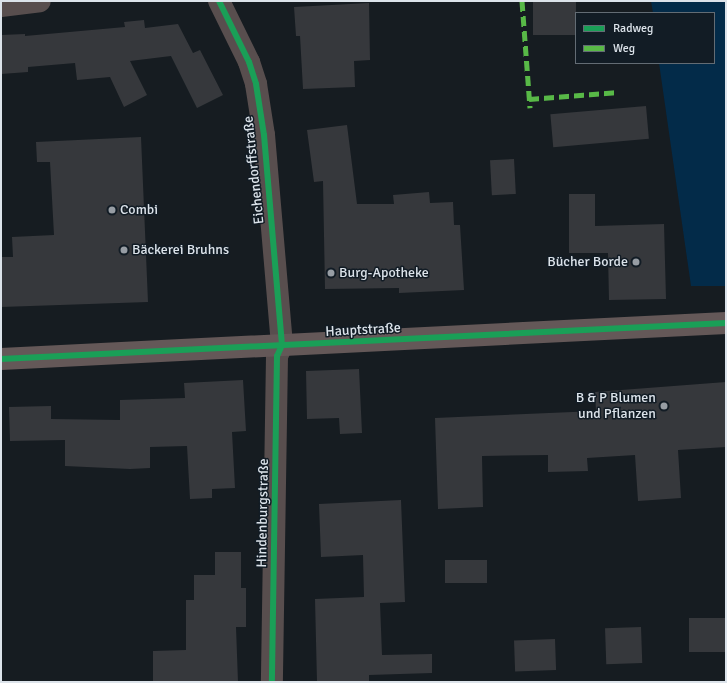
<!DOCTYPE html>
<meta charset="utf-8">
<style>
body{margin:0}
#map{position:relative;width:727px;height:683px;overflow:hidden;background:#161c21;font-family:Signika,sans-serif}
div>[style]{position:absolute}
.green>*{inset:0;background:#032b49}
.building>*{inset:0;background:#36383c;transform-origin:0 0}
.minor>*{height:22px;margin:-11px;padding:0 11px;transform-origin:11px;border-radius:11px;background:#584e4e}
.primary>*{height:22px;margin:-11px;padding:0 11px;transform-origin:11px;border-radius:11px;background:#645858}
.quiet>*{height:5px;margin-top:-2.5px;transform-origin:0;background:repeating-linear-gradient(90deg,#58b947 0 10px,transparent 0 15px)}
.cycleway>*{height:6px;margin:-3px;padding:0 3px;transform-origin:3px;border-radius:3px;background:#1a9f57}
.dots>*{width:11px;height:11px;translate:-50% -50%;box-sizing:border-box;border:2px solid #121c25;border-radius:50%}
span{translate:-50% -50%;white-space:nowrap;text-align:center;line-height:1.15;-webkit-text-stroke:3px #121c25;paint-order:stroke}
.street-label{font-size:14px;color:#dce3ea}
.poi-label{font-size:14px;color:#dce3ea}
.left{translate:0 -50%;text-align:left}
.right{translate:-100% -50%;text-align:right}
.frame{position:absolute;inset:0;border:2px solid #dce3ea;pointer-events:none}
.legend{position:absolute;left:575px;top:12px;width:140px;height:52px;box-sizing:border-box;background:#121c25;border:1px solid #636c74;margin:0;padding:5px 7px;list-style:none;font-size:12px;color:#dce3ea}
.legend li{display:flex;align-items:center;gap:8px;height:20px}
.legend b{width:20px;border:1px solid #636c74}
</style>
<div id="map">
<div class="green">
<i style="clip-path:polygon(651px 1px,726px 1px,726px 286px,691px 286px,659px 63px,714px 63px,714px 13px,653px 13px)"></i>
</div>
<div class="building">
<i style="left:576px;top:1px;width:34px;height:43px;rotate:90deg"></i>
<i style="clip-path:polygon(369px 3px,370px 60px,354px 61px,355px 87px,303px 89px,300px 36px,296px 36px,294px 7px)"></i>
<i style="clip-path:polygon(144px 20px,145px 28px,178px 24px,193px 53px,200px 50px,223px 95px,197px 108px,171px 56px,130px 61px,147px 95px,124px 107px,110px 77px,77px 80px,75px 63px,28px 67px,28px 72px,1px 74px,1px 35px,25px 34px,25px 36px,125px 27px,124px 22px)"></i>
<i style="left:646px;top:106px;width:33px;height:96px;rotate:85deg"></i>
<i style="clip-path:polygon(347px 125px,357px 204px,394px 204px,393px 195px,429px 192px,430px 203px,453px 202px,454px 225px,460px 225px,464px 290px,399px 293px,399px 288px,325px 289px,323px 181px,314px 182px,307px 130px)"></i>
<i style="clip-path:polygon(141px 137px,148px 302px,1px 307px,1px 257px,13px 257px,12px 237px,54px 235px,50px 162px,37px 162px,36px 142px)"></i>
<i style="left:514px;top:159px;width:35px;height:24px;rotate:87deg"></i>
<i style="clip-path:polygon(569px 194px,595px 194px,595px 226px,664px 224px,666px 299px,609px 300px,608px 253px,569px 253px)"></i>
<i style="clip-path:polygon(359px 369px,362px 433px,340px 434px,339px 418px,307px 419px,306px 371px)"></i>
<i style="clip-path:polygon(243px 380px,246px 431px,232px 432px,235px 488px,212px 489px,212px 498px,190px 499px,187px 446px,150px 447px,150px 468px,130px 469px,65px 466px,65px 440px,10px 441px,9px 407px,51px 406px,51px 419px,120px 420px,120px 400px,185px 398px,184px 383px)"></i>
<i style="clip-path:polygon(726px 382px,726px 447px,678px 450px,681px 498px,638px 501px,635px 455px,587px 458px,588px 471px,548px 472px,548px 455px,482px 456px,483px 507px,438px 509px,435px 418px,596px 411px,595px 392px)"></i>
<i style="clip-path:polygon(401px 500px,405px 602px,380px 603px,382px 655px,432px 654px,432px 673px,369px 675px,369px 682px,317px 682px,315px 599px,364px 597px,363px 555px,321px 557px,319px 504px)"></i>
<i style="clip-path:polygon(215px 552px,241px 552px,241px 588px,246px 588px,246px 627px,236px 627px,238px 682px,153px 682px,153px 651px,186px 650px,186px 600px,194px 600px,194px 575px,215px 575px)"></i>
<i style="left:445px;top:560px;width:42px;height:23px"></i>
<i style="left:726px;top:618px;width:34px;height:37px;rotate:90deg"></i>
<i style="left:641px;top:627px;width:36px;height:36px;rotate:88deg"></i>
<i style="left:555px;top:639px;width:31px;height:41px;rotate:88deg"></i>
</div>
<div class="minor">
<i style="left:219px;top:1px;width:68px;rotate:63.8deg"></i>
<i style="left:249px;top:62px;width:23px;rotate:72deg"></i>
<i style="left:256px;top:84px;width:52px;rotate:81.1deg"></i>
<i style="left:264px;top:135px;width:211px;rotate:85.1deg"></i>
<i style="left:282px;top:345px;width:12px;rotate:114deg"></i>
<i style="left:277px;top:356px;width:326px;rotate:90.9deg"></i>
<i style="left:1px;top:6px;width:39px;rotate:-7deg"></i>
</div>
<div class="primary">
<i style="left:1px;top:359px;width:726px;rotate:-2.84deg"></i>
</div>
<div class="quiet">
<i style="left:522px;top:1px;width:107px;rotate:85.7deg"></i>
<i style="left:529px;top:99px;width:90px;rotate:-4.4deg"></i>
</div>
<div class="cycleway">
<i style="left:219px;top:1px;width:68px;rotate:63.8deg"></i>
<i style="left:249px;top:62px;width:23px;rotate:72deg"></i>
<i style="left:256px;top:84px;width:52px;rotate:81.1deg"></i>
<i style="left:264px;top:135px;width:211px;rotate:85.1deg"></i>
<i style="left:282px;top:345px;width:12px;rotate:114deg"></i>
<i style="left:277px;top:356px;width:326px;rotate:90.9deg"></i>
<i style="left:1px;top:359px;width:726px;rotate:-2.84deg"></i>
</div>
<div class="dots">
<i style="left:112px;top:210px;background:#979da4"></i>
<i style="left:124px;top:250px;background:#979da4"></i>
<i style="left:636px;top:262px;background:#979da4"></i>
<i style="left:331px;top:273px;background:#979da4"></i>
<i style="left:664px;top:406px;background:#979da4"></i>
</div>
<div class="street-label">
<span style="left:254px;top:170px;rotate:-96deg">Eichendorffstraße</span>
<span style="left:363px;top:330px;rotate:-3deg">Hauptstraße</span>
<span style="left:263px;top:513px;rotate:-89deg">Hindenburgstraße</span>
</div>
<div class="poi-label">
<span class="left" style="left:120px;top:210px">Combi</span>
<span class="left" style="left:132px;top:250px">Bäckerei Bruhns</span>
<span class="right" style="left:628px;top:262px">Bücher Borde</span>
<span class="left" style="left:339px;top:273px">Burg-Apotheke</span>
<span class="right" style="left:656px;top:406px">B &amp; P Blumen<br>und Pflanzen</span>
</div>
<div class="frame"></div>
<ul class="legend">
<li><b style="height:5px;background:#1a9f57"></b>Radweg</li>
<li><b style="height:5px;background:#58b947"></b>Weg</li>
</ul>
</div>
